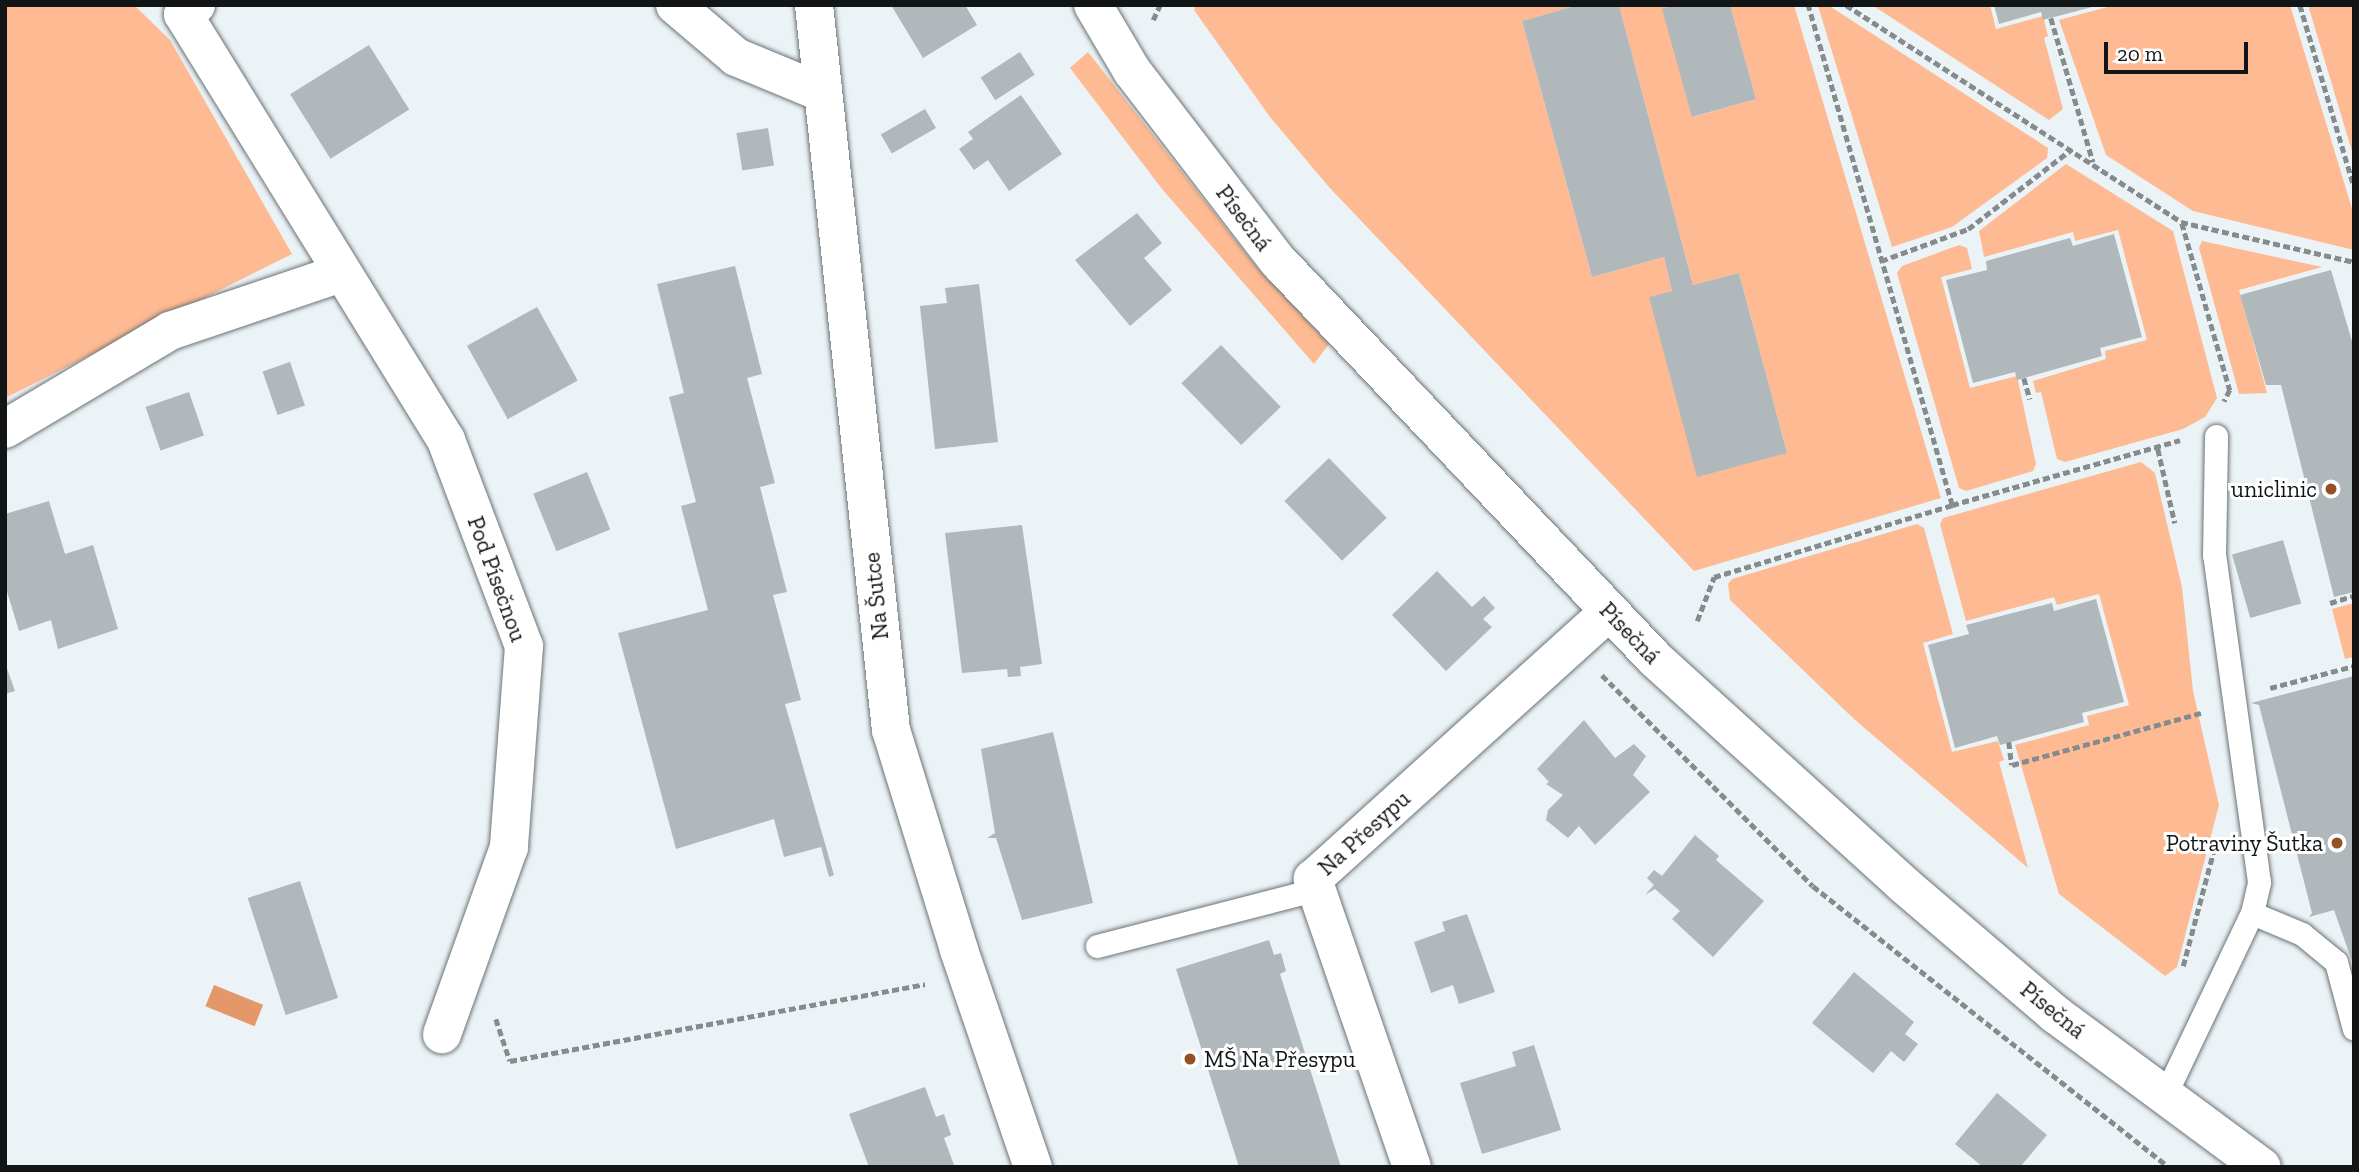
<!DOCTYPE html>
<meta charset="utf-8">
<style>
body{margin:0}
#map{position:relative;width:2359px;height:1172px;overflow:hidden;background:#ebf3f7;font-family:"Zilla Slab",serif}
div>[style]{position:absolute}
.green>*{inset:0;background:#feba92}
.water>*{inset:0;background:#e49768;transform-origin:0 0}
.building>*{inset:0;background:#b0b8bc;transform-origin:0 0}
.path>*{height:4.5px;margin-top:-2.25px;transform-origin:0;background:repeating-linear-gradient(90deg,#868c8e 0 7px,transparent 0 10.5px)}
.roads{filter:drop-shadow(0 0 2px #6c7376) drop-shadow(0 0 2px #6c7376)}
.service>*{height:23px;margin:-11.5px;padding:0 11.5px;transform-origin:11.5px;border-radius:11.5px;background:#fff}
.minor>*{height:38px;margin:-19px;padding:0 19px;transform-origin:19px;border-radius:19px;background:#fff}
.dots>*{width:19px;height:19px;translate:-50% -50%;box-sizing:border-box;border:4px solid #fff;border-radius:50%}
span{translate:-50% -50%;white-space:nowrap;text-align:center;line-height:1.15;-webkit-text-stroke:6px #fff;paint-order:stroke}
.street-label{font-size:23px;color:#121516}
.poi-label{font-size:23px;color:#121516}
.right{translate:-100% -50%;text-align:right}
.left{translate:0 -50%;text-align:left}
.frame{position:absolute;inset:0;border:7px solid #121516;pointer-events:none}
.scale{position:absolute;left:2104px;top:42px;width:144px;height:32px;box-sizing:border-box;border:4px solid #121516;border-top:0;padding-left:9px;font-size:21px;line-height:24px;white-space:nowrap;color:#121516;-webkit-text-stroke:5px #fff;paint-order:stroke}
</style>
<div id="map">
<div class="green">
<i style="clip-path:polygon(5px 5px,134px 5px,170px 40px,292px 254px,5px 398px)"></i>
<i style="clip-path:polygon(1196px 5px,1578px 5px,1522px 21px,1592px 277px,1664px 257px,1672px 291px,1650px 297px,1787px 453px,1739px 273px,1693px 285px,1619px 5px,1675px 5px,1693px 117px,1756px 99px,1730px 5px,1794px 5px,1941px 498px,1694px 571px,1329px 187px,1270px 117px,1194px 10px)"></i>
<i style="clip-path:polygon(1828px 5px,2048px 148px,2047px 158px,1952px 227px,1892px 247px,1818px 6px)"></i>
<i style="clip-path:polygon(1872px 5px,1990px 5px,1996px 29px,2043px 16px,2048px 36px,2044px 38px,2063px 109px,2049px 120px)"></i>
<i style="clip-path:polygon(2115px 5px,2290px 5px,2354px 215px,2354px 250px,2193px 211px,2106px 155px,2059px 20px)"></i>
<i style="clip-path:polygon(2308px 5px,2354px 5px,2354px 158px)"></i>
<i style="clip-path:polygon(1088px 52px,1255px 265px,1329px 344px,1314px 364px,1162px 189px,1070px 68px)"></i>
<i style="clip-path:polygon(2066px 164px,2173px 231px,2217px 398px,2205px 417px,2183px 429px,2065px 462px,2057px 459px,2041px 392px,2036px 393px,2033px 381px,2106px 359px,2105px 351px,2147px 340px,2118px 230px,2075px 241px,2073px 232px,1984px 257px,1979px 231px)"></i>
<i style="clip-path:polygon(2202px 241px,2322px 267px,2239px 290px,2267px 393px,2239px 394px,2199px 248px)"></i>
<i style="clip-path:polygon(1959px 245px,1967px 248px,1972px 269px,1941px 277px,1970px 388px,2017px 376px,2036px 464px,2033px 471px,1966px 491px,1959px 488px,1897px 273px,1902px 266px)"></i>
<i style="clip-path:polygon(2141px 462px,2155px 473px,2182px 587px,2193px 691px,2219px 805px,2177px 967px,2165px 976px,2059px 894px,2015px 745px,2089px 725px,2087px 716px,2129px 705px,2099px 594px,2057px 605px,2054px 597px,1966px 621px,1940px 524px,1943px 518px)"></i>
<i style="clip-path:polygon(1917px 524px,1924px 528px,1953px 634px,1923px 643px,1952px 752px,1998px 741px,2004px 760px,1999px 762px,2028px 868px,1854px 719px,1730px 600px,1728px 584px,1732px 579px)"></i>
<i style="clip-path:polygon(2354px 603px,2354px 657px,2345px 659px,2332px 609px)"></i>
</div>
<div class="water">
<i style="left:214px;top:985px;width:53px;height:23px;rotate:22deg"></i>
</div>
<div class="building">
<i style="clip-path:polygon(891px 5px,965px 5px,977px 25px,923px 58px)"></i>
<i style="clip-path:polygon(1578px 5px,1619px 5px,1693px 285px,1739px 273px,1787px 453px,1697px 477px,1649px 297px,1672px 291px,1664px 257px,1592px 277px,1522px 21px)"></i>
<i style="clip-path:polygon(1675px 5px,1730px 5px,1756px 99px,1692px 117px,1662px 9px)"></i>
<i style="clip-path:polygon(1994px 5px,2095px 5px,2096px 6px,2043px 20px,2041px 12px,1999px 24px)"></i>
<i style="left:369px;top:45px;width:76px;height:93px;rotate:58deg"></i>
<i style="left:1020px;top:52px;width:27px;height:47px;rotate:57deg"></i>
<i style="clip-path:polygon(1021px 95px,1062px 154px,1009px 191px,988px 160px,974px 170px,959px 149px,973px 139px,968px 132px)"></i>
<i style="left:925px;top:109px;width:22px;height:51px;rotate:60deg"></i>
<i style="left:768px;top:128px;width:38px;height:32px;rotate:81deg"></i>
<i style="clip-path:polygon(1137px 213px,1162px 243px,1144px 258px,1172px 290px,1130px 326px,1075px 260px)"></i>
<i style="clip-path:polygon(2114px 234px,2142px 337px,2100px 348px,2102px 356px,2017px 380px,2015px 372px,1973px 383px,1946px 280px,1987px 270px,1986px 261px,2070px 238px,2073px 246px)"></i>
<i style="clip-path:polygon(735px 266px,762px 374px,747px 378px,775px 483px,760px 487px,787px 592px,773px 595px,801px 700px,785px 704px,834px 875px,829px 877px,821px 847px,784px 857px,774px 819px,676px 849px,618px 633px,708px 610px,681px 506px,696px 502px,669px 397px,684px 393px,657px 284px)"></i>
<i style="clip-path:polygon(2331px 270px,2354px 348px,2354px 592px,2334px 597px,2281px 385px,2266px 385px,2240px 295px)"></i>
<i style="clip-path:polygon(979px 284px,998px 442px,935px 449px,920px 306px,947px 303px,945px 288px)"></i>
<i style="left:537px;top:307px;width:84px;height:80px;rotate:61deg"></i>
<i style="left:1221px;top:345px;width:86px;height:55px;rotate:46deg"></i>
<i style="left:290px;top:362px;width:46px;height:29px;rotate:71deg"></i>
<i style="left:189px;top:392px;width:46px;height:46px;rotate:71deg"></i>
<i style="left:1329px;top:458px;width:83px;height:62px;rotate:46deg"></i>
<i style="left:587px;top:472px;width:62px;height:58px;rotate:68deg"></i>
<i style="clip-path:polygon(49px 501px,65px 554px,93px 545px,118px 629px,58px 649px,51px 620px,19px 631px,5px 585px,5px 514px)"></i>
<i style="clip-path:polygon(1022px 525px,1042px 664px,1020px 667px,1021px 676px,1008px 677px,1007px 669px,962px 673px,945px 533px)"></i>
<i style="left:2283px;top:540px;width:66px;height:53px;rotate:74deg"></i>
<i style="clip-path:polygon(1437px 571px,1472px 607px,1484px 596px,1495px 608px,1483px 619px,1492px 627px,1446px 671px,1392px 615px)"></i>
<i style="clip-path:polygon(2096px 599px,2124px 702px,2082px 713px,2084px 722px,2000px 745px,1997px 736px,1955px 748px,1928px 645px,1969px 634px,1966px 625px,2052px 603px,2054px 611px)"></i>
<i style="clip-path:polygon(5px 663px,15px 691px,5px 694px)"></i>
<i style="clip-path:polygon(2354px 676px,2354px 967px,2334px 910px,2309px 917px,2312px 913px,2259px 705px,2251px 703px)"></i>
<i style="clip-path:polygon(1584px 720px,1615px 758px,1634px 744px,1646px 756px,1633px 775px,1650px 792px,1595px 845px,1579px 826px,1568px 838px,1546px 820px,1548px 810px,1563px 795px,1546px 784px,1549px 782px,1537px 769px)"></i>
<i style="clip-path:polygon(1053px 732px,1093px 903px,1022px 920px,996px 838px,987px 838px,995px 833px,981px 749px)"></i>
<i style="clip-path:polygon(1695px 835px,1719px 856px,1716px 860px,1764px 901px,1713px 957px,1672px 919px,1680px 911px,1655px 889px,1645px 895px,1654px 885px,1647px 878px,1654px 870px,1662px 876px)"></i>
<i style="left:300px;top:881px;width:123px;height:55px;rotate:72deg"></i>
<i style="clip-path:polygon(1467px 914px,1495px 992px,1459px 1004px,1453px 985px,1431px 993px,1414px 942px,1445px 931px,1442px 922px)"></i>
<i style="clip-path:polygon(1269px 940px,1274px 955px,1281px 953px,1286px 971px,1280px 974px,1341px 1167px,1239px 1167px,1176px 969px)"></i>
<i style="clip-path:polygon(1854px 972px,1914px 1022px,1905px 1034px,1918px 1044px,1904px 1062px,1891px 1051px,1873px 1073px,1812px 1023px)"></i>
<i style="clip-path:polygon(1534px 1045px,1561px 1130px,1482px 1154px,1460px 1083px,1516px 1066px,1512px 1052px)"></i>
<i style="clip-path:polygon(925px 1087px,936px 1117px,944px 1114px,951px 1135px,944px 1138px,954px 1165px,869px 1167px,849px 1114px)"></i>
<i style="clip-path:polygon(1997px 1093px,2047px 1135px,2020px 1167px,1983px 1167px,1955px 1144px)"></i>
</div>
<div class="path">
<i style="left:1846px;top:5px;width:399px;rotate:32.9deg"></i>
<i style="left:2181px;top:222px;width:178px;rotate:13deg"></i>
<i style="left:2300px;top:5px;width:189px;rotate:73.4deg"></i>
<i style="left:2051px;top:18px;width:150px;rotate:73.7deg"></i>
<i style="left:1153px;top:20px;width:17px;rotate:-65deg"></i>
<i style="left:2182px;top:223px;width:174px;rotate:74deg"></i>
<i style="left:2230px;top:390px;width:13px;rotate:117deg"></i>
<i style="left:1881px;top:261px;width:93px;rotate:-20.2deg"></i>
<i style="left:1968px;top:229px;width:131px;rotate:-37.6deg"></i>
<i style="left:2024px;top:378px;width:22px;rotate:74deg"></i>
<i style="left:2158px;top:449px;width:76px;rotate:77.1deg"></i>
<i style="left:1952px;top:505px;width:237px;rotate:-15.9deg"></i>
<i style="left:2330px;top:603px;width:24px;rotate:-17deg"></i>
<i style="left:1697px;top:621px;width:47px;rotate:-68.9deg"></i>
<i style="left:1714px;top:577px;width:249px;rotate:-16.8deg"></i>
<i style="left:1952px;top:505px;width:520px;rotate:-106.07deg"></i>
<i style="left:1602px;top:675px;width:298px;rotate:45deg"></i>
<i style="left:1813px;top:886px;width:454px;rotate:38.3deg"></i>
<i style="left:2270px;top:688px;width:87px;rotate:-14.7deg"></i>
<i style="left:2009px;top:742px;width:23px;rotate:83deg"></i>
<i style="left:2012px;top:765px;width:196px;rotate:-15.4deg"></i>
<i style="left:2183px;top:966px;width:124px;rotate:-75.1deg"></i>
<i style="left:496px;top:1019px;width:44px;rotate:71.6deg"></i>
<i style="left:510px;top:1061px;width:422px;rotate:-10.5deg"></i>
</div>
<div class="roads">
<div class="service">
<i style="left:2252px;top:913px;width:54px;rotate:22.8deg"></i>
<i style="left:2302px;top:934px;width:44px;rotate:39.5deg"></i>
<i style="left:2336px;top:962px;width:69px;rotate:75deg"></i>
<i style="left:1097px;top:946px;width:227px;rotate:-14.5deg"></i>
<i style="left:2165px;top:1095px;width:202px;rotate:-64.5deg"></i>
<i style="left:2252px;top:913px;width:32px;rotate:-77deg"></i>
<i style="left:2259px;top:882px;width:330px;rotate:-97.8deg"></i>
<i style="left:2214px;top:555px;width:119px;rotate:-89deg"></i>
</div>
<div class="minor">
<i style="left:196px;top:5px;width:16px;rotate:145deg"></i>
<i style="left:183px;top:14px;width:501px;rotate:58.31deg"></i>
<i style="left:446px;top:440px;width:220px;rotate:69.3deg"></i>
<i style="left:524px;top:646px;width:202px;rotate:94.3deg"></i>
<i style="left:509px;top:847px;width:199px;rotate:109.7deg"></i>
<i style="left:675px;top:5px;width:80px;rotate:40.4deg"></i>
<i style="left:736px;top:57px;width:94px;rotate:22.5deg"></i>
<i style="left:814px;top:5px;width:729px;rotate:83.94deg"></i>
<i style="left:891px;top:730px;width:230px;rotate:72.8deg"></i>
<i style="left:959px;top:950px;width:229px;rotate:71.2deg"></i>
<i style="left:1093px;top:5px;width:77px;rotate:59.4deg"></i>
<i style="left:1132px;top:71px;width:240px;rotate:52.5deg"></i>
<i style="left:1278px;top:261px;width:548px;rotate:46.55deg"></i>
<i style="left:1655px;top:659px;width:336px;rotate:42.2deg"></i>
<i style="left:1904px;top:885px;width:199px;rotate:40.5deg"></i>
<i style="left:2055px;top:1014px;width:257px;rotate:36.5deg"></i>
<i style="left:5px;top:429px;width:192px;rotate:-30.7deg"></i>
<i style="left:170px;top:331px;width:181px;rotate:-18.7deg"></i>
<i style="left:1412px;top:1167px;width:305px;rotate:-109deg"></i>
<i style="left:1313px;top:879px;width:399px;rotate:-42.1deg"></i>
</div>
</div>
<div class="dots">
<i style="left:2331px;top:489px;background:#955124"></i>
<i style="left:2337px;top:843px;background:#955124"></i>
<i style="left:1190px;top:1059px;background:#955124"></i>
</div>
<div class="street-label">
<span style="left:1244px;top:218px;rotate:53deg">Písečná</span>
<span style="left:497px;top:579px;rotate:70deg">Pod Písečnou</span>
<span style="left:876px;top:596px;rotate:-96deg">Na Šutce</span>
<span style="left:1630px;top:633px;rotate:46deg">Písečná</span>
<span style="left:1364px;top:833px;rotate:-42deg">Na Přesypu</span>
<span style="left:2053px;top:1010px;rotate:39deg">Písečná</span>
</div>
<div class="poi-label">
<span class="right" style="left:2317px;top:489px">uniclinic</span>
<span class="right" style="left:2323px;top:843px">Potraviny Šutka</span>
<span class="left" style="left:1204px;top:1059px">MŠ Na Přesypu</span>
</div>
<div class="frame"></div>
<div class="scale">20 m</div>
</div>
